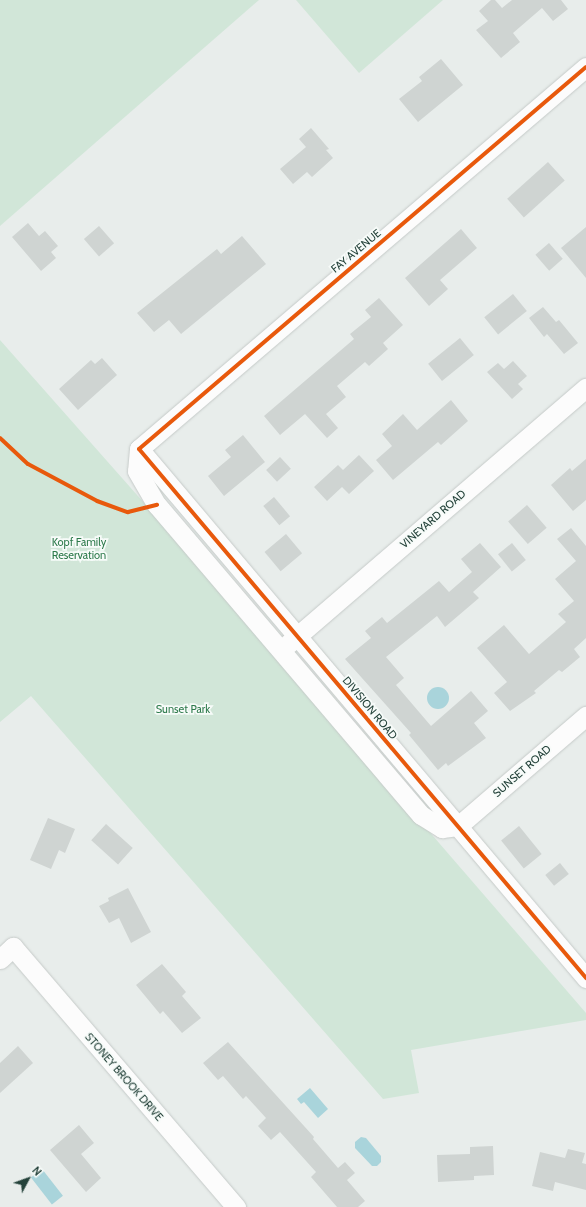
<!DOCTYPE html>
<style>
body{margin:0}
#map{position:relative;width:586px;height:1207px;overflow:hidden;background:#e8edeb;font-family:Cabin,sans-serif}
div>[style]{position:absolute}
.green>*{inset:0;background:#d1e6d8}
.water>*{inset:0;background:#a9d4db;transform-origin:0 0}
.round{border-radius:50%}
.building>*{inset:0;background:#cfd4d2;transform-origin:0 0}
.roads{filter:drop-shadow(0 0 1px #c5cac8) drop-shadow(0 0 1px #c5cac8)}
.street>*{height:19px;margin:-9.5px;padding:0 9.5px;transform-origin:9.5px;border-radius:9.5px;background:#fcfcfc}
.cycleway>*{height:4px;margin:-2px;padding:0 2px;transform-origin:2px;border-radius:2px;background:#e8590c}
span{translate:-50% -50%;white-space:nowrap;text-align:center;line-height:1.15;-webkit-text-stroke:3.5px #f7fbf9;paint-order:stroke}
.street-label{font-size:11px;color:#24423a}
.park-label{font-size:11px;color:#2d7a4b}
.north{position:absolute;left:8px;top:1159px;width:40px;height:40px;-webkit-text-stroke:3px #f7fbf9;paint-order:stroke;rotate:49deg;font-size:11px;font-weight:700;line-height:16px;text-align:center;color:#24423a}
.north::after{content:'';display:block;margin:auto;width:14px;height:18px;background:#24423a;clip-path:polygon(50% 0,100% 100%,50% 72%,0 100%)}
</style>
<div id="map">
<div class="green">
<i style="clip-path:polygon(0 0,259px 0,0 226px)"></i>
<i style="clip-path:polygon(296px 0,443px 0,359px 73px)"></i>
<i style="clip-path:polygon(0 340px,191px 556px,586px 1013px,586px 1020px,411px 1050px,419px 1093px,383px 1099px,31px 696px,0 722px)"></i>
</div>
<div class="water">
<i class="round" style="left:427px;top:687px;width:22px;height:22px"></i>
<i style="clip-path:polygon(310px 1088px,328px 1109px,318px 1118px,304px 1102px,301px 1104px,297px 1099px)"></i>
<i style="clip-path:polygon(361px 1137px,366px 1138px,381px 1156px,381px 1162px,377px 1166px,372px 1166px,355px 1148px,355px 1142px)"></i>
<i style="left:42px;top:1169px;width:34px;height:14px;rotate:52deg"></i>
</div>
<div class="building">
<i style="clip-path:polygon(491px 0,495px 0,502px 8px,512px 0,561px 0,568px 9px,553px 21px,542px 8px,513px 33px,520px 42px,501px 58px,476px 30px,488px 21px,479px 11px)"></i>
<i style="clip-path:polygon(441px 59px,463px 85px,418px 122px,399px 99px,422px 81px,419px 77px)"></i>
<i style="clip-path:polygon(311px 128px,329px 149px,326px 150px,333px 158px,312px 177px,307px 172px,293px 184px,280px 169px,306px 147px,299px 139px)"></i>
<i style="left:548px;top:162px;width:25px;height:55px;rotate:48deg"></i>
<i style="clip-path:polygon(28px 223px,39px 236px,45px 231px,58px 246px,51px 252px,56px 258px,41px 271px,12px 237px)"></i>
<i style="left:99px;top:226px;width:23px;height:20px;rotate:49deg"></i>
<i style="clip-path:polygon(586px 227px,586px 278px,561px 248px)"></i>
<i style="clip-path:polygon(461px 229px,477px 248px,440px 280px,448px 289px,429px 306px,405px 278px)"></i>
<i style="clip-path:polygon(242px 236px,266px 264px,181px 334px,169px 320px,154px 332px,137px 313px,217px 249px,221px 254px)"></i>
<i style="left:549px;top:243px;width:21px;height:18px;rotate:49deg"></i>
<i style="left:513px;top:294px;width:22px;height:37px;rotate:51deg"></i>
<i style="clip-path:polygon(379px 298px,403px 325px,383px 343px,388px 349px,369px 366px,365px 362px,337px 386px,346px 397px,326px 414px,338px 428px,327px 438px,305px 414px,280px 435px,264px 416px,354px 339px,350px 334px,371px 317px,365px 310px)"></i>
<i style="clip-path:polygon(543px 307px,556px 322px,559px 320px,578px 343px,564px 354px,547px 334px,544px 337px,529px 318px)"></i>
<i style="left:460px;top:338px;width:22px;height:41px;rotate:51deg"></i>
<i style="clip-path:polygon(102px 358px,117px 375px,78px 410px,59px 389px,91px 360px,95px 364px)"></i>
<i style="clip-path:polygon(513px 361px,527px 376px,518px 384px,523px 389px,512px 399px,487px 372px,498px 363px,504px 369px)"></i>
<i style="clip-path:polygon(451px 400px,468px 421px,441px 445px,438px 442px,393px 480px,376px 460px,392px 446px,382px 434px,403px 414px,417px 430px)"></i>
<i style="clip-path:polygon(243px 435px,265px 462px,224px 496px,208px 476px,231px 457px,225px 450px)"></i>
<i style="clip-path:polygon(359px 455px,374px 471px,349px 494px,342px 487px,327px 501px,314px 487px,338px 465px,343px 470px)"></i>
<i style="left:280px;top:457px;width:16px;height:19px;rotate:47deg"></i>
<i style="clip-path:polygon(586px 459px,586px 500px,573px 511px,551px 485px,570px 468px,572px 471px)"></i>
<i style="left:274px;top:497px;width:25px;height:14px;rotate:50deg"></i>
<i style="left:527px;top:505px;width:30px;height:25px;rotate:49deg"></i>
<i style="clip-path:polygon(571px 528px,586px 546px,586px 638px,574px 649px,580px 657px,562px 672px,559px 670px,534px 691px,536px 693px,510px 711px,494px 693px,507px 682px,477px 648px,504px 625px,529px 654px,566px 622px,558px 614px,574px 601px,555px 579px,576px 561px,557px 539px)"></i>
<i style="left:286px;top:534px;width:25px;height:28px;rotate:50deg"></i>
<i style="clip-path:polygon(480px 543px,501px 567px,473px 592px,479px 598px,445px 627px,437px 616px,386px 657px,404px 678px,396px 685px,431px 726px,471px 691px,488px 711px,474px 723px,486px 738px,448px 766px,446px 763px,438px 770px,409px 735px,411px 733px,345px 659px,371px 638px,365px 631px,382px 617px,387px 623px,439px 581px,449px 592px,472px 572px,461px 559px)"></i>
<i style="left:512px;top:543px;width:22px;height:18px;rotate:51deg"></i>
<i style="clip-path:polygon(48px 818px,75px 829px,65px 853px,59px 850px,51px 869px,30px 860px)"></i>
<i style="left:106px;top:824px;width:36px;height:22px;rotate:42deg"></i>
<i style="left:519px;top:826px;width:36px;height:23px;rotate:51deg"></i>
<i style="left:560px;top:863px;width:14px;height:19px;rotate:51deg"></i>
<i style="clip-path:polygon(128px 888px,151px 932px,131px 943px,119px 918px,109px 923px,99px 906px,109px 901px,108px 898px)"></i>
<i style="clip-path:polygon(162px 964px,186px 992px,182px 996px,201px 1018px,182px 1033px,163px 1011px,160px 1014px,136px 985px)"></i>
<i style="clip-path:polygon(228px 1042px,314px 1137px,313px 1139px,338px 1168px,345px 1162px,355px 1173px,347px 1180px,365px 1201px,358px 1207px,337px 1207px,311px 1177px,316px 1172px,280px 1132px,271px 1140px,258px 1126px,266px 1118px,246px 1096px,243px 1099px,223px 1076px,218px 1080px,203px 1063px)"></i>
<i style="clip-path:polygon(18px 1046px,33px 1063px,0 1093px,0 1063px)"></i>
<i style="clip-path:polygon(79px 1125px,94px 1143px,81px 1154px,101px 1178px,86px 1192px,50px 1150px)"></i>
<i style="clip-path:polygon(493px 1146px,494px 1175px,474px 1176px,474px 1180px,438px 1182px,437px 1155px,470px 1154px,470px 1147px)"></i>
<i style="clip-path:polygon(568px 1149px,585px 1153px,582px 1163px,586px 1164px,586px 1190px,555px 1182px,553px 1191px,532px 1186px,540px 1152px,565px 1158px)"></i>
</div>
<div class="roads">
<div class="street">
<i style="left:139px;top:449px;width:693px;rotate:49.8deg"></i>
<i style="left:139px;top:449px;width:588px;rotate:-40.52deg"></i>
<i style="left:139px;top:449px;width:22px;rotate:95deg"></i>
<i style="left:137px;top:471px;width:39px;rotate:60deg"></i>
<i style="left:157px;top:505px;width:407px;rotate:49.6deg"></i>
<i style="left:421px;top:815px;width:25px;rotate:32deg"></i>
<i style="left:442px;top:828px;width:16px;rotate:-7deg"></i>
<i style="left:288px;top:644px;width:393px;rotate:-40.7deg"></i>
<i style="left:458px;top:826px;width:169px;rotate:-40.7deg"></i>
<i style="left:0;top:959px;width:18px;rotate:-43deg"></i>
<i style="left:13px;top:947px;width:343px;rotate:49.4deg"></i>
</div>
</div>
<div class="cycleway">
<i style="left:586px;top:67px;width:588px;rotate:139.48deg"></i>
<i style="left:139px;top:449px;width:693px;rotate:49.8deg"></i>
<i style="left:0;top:438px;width:38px;rotate:43deg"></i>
<i style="left:28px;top:464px;width:78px;rotate:28.2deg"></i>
<i style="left:97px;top:501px;width:33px;rotate:20deg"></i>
<i style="left:128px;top:512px;width:30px;rotate:-14deg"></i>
</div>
<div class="street-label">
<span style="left:356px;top:251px;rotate:-40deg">FAY AVENUE</span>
<span style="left:433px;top:519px;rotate:-41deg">VINEYARD ROAD</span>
<span style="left:370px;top:708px;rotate:50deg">DIVISION ROAD</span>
<span style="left:522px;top:771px;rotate:-41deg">SUNSET ROAD</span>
<span style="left:124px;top:1077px;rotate:49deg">STONEY BROOK DRIVE</span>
</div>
<div class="park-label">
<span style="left:79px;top:549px">Kopf Family<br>Reservation</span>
<span style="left:183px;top:709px">Sunset Park</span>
</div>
<div class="north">N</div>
</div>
